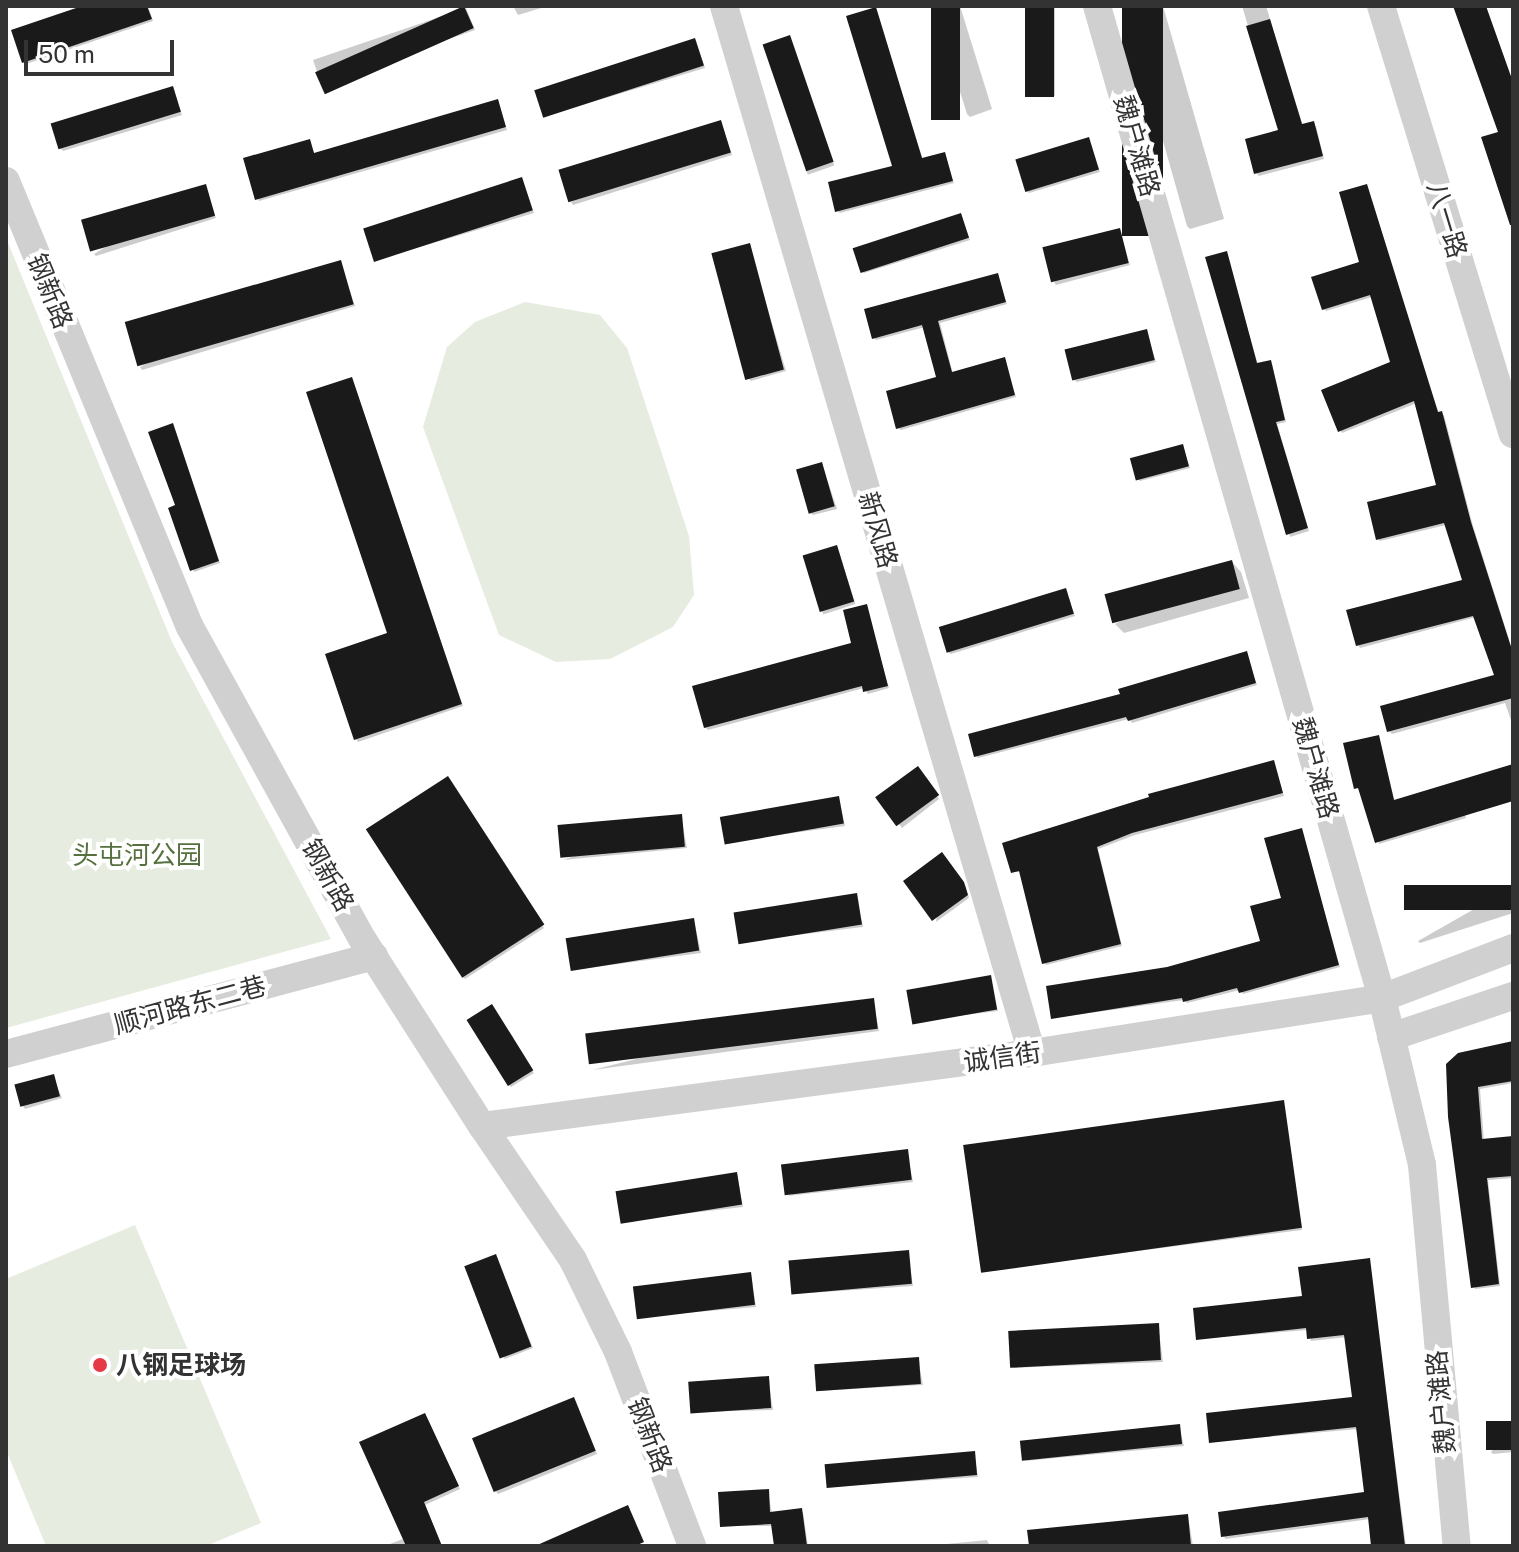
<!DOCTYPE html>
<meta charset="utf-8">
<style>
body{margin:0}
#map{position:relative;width:1519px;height:1552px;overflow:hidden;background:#fff;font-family:"Public Sans","Noto Sans SC",sans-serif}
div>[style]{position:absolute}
.green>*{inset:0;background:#e6ecdf}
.shadow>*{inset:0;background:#0003;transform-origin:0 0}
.building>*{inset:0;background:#1a1a1a;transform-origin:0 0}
.minor>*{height:28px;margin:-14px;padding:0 14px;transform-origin:14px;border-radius:14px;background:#d0d0d0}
.dots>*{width:22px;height:22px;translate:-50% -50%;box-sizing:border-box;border:4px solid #fff;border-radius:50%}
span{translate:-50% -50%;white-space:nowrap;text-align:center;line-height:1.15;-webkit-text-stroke:8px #fff;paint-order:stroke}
.street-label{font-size:26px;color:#333}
.park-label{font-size:26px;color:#56703f}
.poi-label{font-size:26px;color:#333;font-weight:700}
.left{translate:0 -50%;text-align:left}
.frame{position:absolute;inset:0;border:8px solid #333;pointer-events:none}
.scale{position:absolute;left:24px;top:40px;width:150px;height:36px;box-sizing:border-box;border:4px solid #333;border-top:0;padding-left:10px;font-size:24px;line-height:28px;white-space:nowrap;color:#333;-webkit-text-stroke:6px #fff;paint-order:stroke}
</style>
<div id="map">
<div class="green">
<i style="clip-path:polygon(6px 238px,172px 642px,331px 939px,6px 1028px)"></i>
<i style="clip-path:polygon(525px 302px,600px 315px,627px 348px,689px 536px,694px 595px,673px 627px,610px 659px,556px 662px,499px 635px,423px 427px,447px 347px,475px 322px)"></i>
<i style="clip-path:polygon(135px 1225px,261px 1523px,206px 1546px,46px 1546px,6px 1450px,6px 1279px)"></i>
</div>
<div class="shadow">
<i style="clip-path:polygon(89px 6px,148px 6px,153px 21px,26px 64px,23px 61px)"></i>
<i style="clip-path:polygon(513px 6px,548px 6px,518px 15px)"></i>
<i style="clip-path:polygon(933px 6px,960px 6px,992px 109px,970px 117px,967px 114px)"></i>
<i style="left:1027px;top:6px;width:28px;height:90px"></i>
<i style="clip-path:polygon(1125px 6px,1163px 6px,1224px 219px,1190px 229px,1187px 226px)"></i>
<i style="clip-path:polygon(1242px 6px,1266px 6px,1303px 126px,1316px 126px,1324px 159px,1259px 176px,1256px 173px,1280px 132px)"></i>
<i style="clip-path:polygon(466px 8px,475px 30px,322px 83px,320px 80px,313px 60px)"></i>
<i style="clip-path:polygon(875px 9px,923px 160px,945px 154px,954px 183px,840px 213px,837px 211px,894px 167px)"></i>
<i style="left:790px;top:37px;width:136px;height:28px;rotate:71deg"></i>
<i style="clip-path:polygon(695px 40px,705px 68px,546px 116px,543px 114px)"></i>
<i style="clip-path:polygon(172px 89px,182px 115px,63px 151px,60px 148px)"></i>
<i style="clip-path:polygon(497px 101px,507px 130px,259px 201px,257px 198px,309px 141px,315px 155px)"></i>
<i style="clip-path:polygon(721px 122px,732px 155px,573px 205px,571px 202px)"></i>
<i style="clip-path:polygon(1089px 140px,1100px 172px,1029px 193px,1026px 190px)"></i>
<i style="clip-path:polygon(522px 179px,534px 213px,376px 260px,374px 258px)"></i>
<i style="clip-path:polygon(1366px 186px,1439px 414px,1444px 415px,1473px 526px,1513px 652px,1513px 726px,1505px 703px,1392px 734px,1389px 731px,1496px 676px,1476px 617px,1360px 648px,1358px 645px,1464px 582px,1446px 525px,1380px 541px,1377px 538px,1439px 486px,1417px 403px,1342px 433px,1340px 430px,1392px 363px,1372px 297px,1326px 311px,1323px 309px,1361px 264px)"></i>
<i style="clip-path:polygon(205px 187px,216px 218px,96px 256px,94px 254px)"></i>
<i style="clip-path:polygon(961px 215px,970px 240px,864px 273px,862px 271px)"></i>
<i style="clip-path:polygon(1120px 231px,1130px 265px,1056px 285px,1054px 282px)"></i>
<i style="clip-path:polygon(749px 246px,786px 371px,751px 381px,749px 379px)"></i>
<i style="clip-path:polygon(1226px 253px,1258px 365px,1272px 364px,1286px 422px,1277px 424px,1309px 531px,1290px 537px)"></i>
<i style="clip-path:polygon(340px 262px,355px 306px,142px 370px,140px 367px)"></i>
<i style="clip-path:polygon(997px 275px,1007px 304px,940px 323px,953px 374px,1004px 360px,1016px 397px,901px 430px,898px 428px,938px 378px,925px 327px,876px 340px,874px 338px)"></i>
<i style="clip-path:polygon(1146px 331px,1156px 362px,1077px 382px,1074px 380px)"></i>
<i style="clip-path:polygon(352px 379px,463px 706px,358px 742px,356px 739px,390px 634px)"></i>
<i style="clip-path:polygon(174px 427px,220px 563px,194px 572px,178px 506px)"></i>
<i style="clip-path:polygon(1183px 446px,1190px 468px,1140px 481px,1138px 479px)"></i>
<i style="clip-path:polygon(822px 464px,837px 509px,813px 515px,810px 513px)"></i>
<i style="left:837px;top:547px;width:60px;height:34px;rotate:72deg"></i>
<i style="clip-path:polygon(1232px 562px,1241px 572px,1249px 598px,1124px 633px,1115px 624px)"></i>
<i style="clip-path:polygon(1065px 590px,1075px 616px,951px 654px,948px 652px)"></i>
<i style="clip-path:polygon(866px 606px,889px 688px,868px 694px,864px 688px,708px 730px,705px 727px,854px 645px)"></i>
<i style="clip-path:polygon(1246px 654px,1257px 685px,1132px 723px,1129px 719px,978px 758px,976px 756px,1122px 696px)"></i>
<i style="clip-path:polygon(1378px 737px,1395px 802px,1457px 786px,1466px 818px,1379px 844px,1361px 789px,1356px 788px)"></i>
<i style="clip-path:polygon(1273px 763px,1284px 796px,1135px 835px,1098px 849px,1122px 946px,1046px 965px,1044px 963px,1022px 872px,1013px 872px)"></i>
<i style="clip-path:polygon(920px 770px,939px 799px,902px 828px,878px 799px)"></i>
<i style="clip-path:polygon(450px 781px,544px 928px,465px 979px,462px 976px)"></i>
<i style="clip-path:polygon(839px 798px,845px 826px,725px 842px)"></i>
<i style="clip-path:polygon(681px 816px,687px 848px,563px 860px)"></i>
<i style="clip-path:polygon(1301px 830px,1340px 967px,1243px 994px,1240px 990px,1187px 1003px,1184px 1000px,1053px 1018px,1168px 969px,1262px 942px,1283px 899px)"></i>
<i style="clip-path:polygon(944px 857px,966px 887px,969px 898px,936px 922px)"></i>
<i style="clip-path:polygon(1513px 887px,1513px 913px,1420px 943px,1418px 941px)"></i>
<i style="clip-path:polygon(856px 895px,863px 927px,739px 942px)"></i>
<i style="clip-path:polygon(694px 921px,701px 953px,573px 970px)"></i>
<i style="clip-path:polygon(991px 978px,998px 1011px,913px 1021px)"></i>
<i style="clip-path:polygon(873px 1000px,879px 1031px,592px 1070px)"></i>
<i style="clip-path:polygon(494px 1008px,534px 1073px,511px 1087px,509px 1085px)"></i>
<i style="clip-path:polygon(1513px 1043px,1513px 1083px,1480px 1089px,1484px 1141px,1513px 1138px,1513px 1178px,1488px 1180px,1500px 1286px,1475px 1289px,1450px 1116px)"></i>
<i style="clip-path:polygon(53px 1076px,62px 1098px,25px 1109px,23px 1106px)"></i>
<i style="clip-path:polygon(1283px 1102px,1302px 1230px,982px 1271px)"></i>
<i style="clip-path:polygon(907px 1151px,913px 1182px,787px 1196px)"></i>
<i style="clip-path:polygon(737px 1175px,743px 1207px,621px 1221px)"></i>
<i style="clip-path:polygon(908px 1252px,913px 1286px,794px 1294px)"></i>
<i style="clip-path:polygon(497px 1259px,533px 1348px,505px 1359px,503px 1357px)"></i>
<i style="clip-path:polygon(1369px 1261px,1406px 1546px,1373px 1546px,1370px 1519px,1226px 1539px,1223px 1536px,1366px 1493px,1358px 1429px,1211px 1442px,1354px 1399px,1347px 1337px,1311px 1341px,1308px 1330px,1198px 1339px,1304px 1298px)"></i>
<i style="clip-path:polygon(751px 1274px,756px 1307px,638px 1317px)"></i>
<i style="clip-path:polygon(1158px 1325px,1163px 1362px,1012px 1368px)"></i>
<i style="clip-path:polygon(918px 1359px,923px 1385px,817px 1391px)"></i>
<i style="clip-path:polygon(768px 1378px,773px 1410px,692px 1412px)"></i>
<i style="clip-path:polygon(574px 1400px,597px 1454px,498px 1494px,496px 1492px)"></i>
<i style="clip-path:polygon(425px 1415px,460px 1489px,425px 1505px,442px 1546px,385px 1546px,405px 1538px)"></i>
<i style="clip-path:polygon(1513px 1423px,1513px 1452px,1493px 1454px,1491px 1452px)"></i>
<i style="clip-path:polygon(1179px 1426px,1184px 1446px,1024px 1461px)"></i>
<i style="clip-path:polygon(974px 1453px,978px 1477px,829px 1487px)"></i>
<i style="clip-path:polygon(768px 1491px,772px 1514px,803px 1512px,808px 1546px,776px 1546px,773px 1526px,722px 1526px)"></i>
<i style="clip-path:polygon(1188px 1516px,1193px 1546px,1031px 1546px)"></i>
<i style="clip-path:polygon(987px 1540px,990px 1546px,927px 1546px)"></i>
</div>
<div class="building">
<i style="clip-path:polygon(82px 6px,147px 6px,152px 19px,22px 63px,11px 30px)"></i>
<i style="left:464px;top:6px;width:24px;height:163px;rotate:66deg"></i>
<i style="left:931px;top:6px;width:29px;height:114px"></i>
<i style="left:1025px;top:6px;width:29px;height:91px"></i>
<i style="left:1122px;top:6px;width:41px;height:230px"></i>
<i style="clip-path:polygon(1453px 6px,1486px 6px,1513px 82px,1513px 225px,1510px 225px,1481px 137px,1498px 132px)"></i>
<i style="clip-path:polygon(876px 7px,922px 158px,945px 152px,953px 181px,835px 212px,828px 182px,892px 166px,846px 16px)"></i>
<i style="clip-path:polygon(1270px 19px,1302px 124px,1314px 121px,1323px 156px,1254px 174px,1245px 139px,1278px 130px,1246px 26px)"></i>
<i style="left:790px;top:35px;width:134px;height:29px;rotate:71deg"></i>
<i style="left:695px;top:38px;width:29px;height:169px;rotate:72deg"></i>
<i style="left:173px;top:86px;width:27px;height:128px;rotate:73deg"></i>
<i style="clip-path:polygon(498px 99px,506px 127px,255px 200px,243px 158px,310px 139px,314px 153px)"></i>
<i style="left:721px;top:120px;width:34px;height:170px;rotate:73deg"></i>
<i style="left:1089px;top:137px;width:34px;height:77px;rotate:73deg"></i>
<i style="left:522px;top:177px;width:35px;height:167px;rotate:72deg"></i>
<i style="left:206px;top:184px;width:33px;height:130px;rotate:74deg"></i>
<i style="clip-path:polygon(1367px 184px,1438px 412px,1442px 411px,1471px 522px,1513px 653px,1513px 698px,1387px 732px,1380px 706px,1494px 675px,1473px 616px,1356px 646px,1346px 610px,1462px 580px,1444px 523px,1376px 540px,1367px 502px,1436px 485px,1414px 401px,1338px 432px,1321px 390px,1390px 362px,1370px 295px,1322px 310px,1311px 277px,1359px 262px,1339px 192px)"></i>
<i style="left:961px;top:213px;width:26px;height:114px;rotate:72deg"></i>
<i style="left:1120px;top:228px;width:36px;height:80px;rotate:76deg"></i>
<i style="left:750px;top:243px;width:131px;height:40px;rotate:75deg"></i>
<i style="clip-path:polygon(1227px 251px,1257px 363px,1271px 360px,1285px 420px,1276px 422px,1308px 528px,1286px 535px,1205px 257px)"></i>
<i style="left:341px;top:260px;width:46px;height:225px;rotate:74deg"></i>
<i style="clip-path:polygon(998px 273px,1006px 302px,938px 321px,952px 372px,1005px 357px,1015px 395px,896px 429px,886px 391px,936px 377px,922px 325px,872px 339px,864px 309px)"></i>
<i style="left:1147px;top:329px;width:32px;height:85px;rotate:76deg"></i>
<i style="clip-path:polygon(352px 377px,462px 704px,354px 740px,325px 654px,387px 633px,306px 392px)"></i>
<i style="clip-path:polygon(173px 423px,219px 561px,190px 571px,168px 508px,175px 505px,148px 432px)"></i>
<i style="left:1183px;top:444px;width:23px;height:55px;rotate:75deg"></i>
<i style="left:822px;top:462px;width:46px;height:27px;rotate:74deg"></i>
<i style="left:837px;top:545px;width:59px;height:36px;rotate:73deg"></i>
<i style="left:1232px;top:560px;width:30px;height:132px;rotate:75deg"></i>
<i style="left:1066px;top:588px;width:27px;height:133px;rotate:73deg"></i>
<i style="clip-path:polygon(867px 604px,888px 686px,863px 692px,862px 686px,704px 728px,692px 686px,851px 643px,843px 610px)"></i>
<i style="clip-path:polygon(1247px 651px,1256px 683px,1128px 721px,1126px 717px,974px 757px,968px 734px,1120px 694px,1118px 689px)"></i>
<i style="clip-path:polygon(1379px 735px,1394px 800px,1513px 764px,1513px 801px,1375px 843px,1358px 788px,1354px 789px,1343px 743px)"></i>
<i style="clip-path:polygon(1274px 760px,1283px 793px,1132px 833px,1097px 847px,1121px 944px,1042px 964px,1019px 871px,1011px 873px,1002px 843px,1149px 797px,1148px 794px)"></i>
<i style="left:918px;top:766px;width:36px;height:53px;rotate:54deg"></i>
<i style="left:448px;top:776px;width:177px;height:98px;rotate:57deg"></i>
<i style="left:839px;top:796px;width:28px;height:121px;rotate:80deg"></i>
<i style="left:682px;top:814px;width:33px;height:125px;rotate:85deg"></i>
<i style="clip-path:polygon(1302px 828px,1339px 965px,1239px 993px,1237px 988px,1183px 1002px,1182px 998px,1051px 1019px,1046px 986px,1167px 967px,1260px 941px,1250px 906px,1281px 898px,1264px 838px)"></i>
<i style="clip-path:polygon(942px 852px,964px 882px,968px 895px,932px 921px,903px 881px)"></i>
<i style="left:1513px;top:885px;width:25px;height:109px;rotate:90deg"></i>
<i style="left:857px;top:893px;width:32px;height:125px;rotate:81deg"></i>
<i style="left:694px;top:918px;width:33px;height:130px;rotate:81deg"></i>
<i style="left:991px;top:975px;width:35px;height:86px;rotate:80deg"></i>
<i style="left:874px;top:998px;width:31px;height:291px;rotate:83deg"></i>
<i style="left:492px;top:1004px;width:78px;height:30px;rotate:58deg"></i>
<i style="clip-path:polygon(1513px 1041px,1513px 1081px,1478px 1087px,1482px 1139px,1513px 1136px,1513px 1176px,1487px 1178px,1499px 1284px,1471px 1288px,1448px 1117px,1446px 1064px,1458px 1053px)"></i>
<i style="left:54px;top:1074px;width:23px;height:41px;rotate:75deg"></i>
<i style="left:1284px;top:1100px;width:129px;height:324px;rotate:82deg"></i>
<i style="left:908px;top:1149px;width:31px;height:128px;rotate:83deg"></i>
<i style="left:737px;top:1172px;width:33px;height:123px;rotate:81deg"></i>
<i style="left:909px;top:1250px;width:34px;height:121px;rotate:85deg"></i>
<i style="left:496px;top:1254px;width:99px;height:34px;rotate:69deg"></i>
<i style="clip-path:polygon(1370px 1258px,1405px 1546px,1371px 1546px,1368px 1517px,1221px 1537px,1218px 1512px,1364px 1492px,1356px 1427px,1209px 1443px,1206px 1413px,1352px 1397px,1344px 1335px,1307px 1339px,1306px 1328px,1196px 1340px,1193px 1308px,1302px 1296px,1298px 1267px)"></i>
<i style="left:751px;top:1272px;width:33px;height:119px;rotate:83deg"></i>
<i style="left:1159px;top:1323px;width:37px;height:151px;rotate:87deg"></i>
<i style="left:919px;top:1357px;width:27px;height:105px;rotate:86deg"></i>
<i style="left:769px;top:1376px;width:32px;height:81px;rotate:86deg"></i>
<i style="left:574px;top:1397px;width:58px;height:110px;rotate:68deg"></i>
<i style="clip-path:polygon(425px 1413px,459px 1486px,424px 1502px,442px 1546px,406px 1546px,359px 1442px)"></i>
<i style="left:1513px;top:1421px;width:29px;height:27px;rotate:90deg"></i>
<i style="left:1180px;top:1424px;width:20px;height:161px;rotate:84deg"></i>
<i style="left:975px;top:1451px;width:24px;height:151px;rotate:85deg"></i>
<i style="clip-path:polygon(769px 1489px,770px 1512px,802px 1508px,807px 1546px,774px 1546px,771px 1524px,720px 1527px,718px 1492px)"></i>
<i style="clip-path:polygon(628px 1505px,644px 1542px,635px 1546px,535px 1546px)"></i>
<i style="clip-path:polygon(1188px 1514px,1191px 1546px,1029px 1546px,1027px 1530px)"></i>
</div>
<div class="minor">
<i style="left:724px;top:6px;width:1091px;rotate:73.61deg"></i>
<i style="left:1097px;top:6px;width:1032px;rotate:73.97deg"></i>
<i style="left:1382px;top:998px;width:172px;rotate:76.5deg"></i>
<i style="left:1422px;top:1165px;width:383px;rotate:84.8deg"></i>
<i style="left:1381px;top:6px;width:448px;rotate:72.9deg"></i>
<i style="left:6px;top:181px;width:482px;rotate:67.6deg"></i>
<i style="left:190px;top:627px;width:358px;rotate:61.1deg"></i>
<i style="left:363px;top:940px;width:221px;rotate:57.4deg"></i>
<i style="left:482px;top:1126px;width:162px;rotate:55.8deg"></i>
<i style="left:573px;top:1260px;width:102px;rotate:63.9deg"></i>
<i style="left:618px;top:1352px;width:208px;rotate:69.1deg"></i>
<i style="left:1391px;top:1037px;width:129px;rotate:-18.6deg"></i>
<i style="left:6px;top:1054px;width:381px;rotate:-14.9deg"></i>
<i style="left:482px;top:1126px;width:555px;rotate:-7.56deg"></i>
<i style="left:1032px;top:1053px;width:354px;rotate:-8.9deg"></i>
<i style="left:1382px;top:998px;width:140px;rotate:-20.9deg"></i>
</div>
<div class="dots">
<i style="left:100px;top:1365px;background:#e63946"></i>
</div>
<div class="street-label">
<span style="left:1137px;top:146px;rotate:74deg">魏户滩路</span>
<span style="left:1447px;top:220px;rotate:73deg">八一路</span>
<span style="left:50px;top:291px;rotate:68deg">钢新路</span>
<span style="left:878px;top:530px;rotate:74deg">新风路</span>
<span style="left:1316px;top:768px;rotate:74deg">魏户滩路</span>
<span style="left:328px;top:875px;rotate:61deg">钢新路</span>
<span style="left:190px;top:1005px;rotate:-15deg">顺河路东二巷</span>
<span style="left:1002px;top:1057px;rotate:-8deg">诚信街</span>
<span style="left:1441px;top:1402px;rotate:-95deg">魏户滩路</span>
<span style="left:650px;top:1435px;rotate:69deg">钢新路</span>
</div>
<div class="park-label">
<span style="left:137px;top:855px">头屯河公园</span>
</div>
<div class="poi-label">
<span class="left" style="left:116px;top:1365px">八钢足球场</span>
</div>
<div class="frame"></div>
<div class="scale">50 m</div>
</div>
